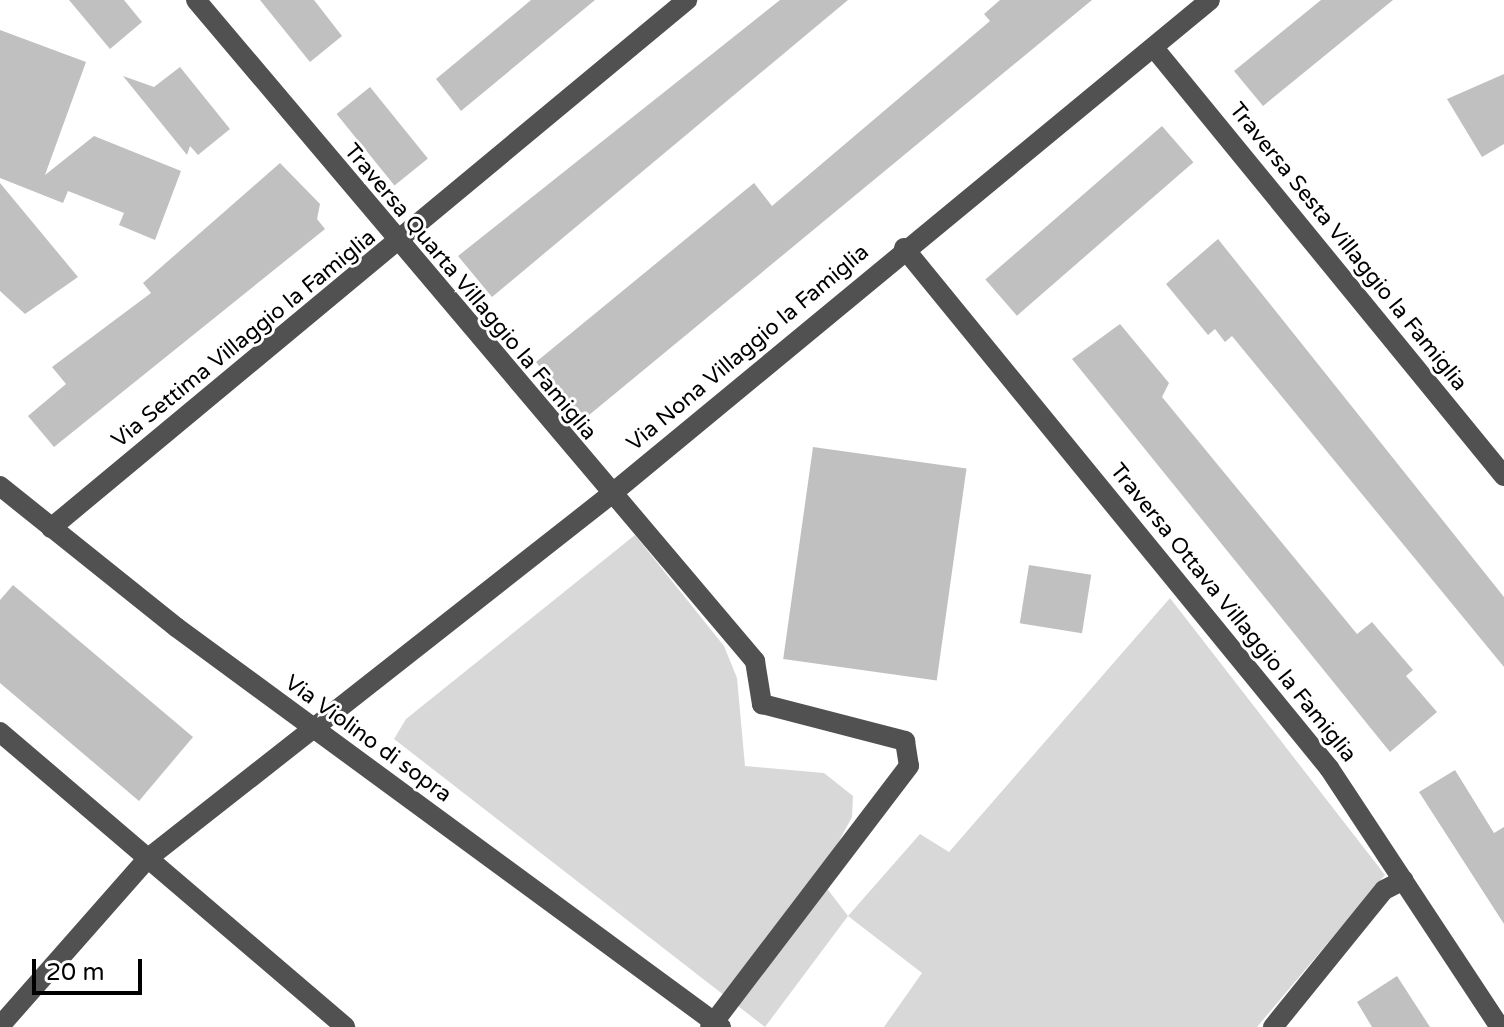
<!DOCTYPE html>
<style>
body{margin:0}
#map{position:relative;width:1504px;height:1027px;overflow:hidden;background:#fff;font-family:"Varela Round",sans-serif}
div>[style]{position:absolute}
.green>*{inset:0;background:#d8d8d8}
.building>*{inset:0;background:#c0c0c0;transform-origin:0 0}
.minor>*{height:20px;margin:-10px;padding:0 10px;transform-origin:10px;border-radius:10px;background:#515151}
span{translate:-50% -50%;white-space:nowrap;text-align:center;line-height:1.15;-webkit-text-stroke:6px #fff;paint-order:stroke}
.street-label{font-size:22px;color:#000}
.scale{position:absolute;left:32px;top:959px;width:110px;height:36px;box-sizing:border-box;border:4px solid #000;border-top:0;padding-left:10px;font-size:24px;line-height:28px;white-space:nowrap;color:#000;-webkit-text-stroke:6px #fff;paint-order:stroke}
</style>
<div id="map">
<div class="green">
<i style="clip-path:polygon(635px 535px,724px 646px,737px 678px,745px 766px,824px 773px,853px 796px,852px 817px,819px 878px,848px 916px,920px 834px,949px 852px,1170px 598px,1385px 875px,1257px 1027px,884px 1027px,922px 973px,848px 916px,765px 1027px,394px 739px,406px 719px)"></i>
</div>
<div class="building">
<i style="clip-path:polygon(69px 0,124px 0,142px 22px,110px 49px)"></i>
<i style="clip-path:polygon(260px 0,314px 0,342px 36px,310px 62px)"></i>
<i style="clip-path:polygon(531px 0,595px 0,461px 111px,436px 79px)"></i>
<i style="clip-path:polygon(780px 0,848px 0,492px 297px,458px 256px)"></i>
<i style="clip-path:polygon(1000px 0,1092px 0,583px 420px,536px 362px,754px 183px,772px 206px,990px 21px,984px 14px)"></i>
<i style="clip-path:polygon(1321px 0,1393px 0,1263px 106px,1234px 71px)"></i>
<i style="clip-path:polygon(0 30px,86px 62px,45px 175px,94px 136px,181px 171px,155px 240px,119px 225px,124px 213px,68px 191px,63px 203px,0 178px)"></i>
<i style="clip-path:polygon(180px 67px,230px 129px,198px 155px,190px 146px,187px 155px,123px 76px,154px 87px)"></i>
<i style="clip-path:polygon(1504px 74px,1504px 144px,1482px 157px,1447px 99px)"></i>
<i style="left:370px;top:87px;width:92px;height:43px;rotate:51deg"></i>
<i style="left:1162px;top:126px;width:48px;height:234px;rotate:49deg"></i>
<i style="clip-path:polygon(280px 163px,320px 204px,317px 219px,325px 229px,54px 447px,28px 416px,66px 384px,52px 367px,151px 293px,143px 283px)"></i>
<i style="clip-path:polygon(0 183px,78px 277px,25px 314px,0 291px)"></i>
<i style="clip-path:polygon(1218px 239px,1504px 597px,1504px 667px,1232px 336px,1225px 342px,1215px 329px,1208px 335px,1166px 284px)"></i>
<i style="clip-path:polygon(1120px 324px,1169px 383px,1162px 397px,1357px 634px,1372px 622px,1413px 670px,1406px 676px,1437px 712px,1390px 752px,1072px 359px)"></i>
<i style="left:813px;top:447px;width:155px;height:214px;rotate:8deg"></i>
<i style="left:1029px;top:565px;width:63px;height:59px;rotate:9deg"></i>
<i style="clip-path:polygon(13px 585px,193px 737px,139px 801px,0 683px,0 600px)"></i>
<i style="clip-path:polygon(1455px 770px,1494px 833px,1504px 827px,1504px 924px,1419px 792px)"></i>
<i style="clip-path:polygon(1397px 976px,1430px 1027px,1372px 1027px,1357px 1002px)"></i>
</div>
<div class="minor">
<i style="left:196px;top:0;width:866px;rotate:49.78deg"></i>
<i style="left:755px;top:661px;width:44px;rotate:80.8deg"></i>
<i style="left:762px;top:704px;width:148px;rotate:14.5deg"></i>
<i style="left:905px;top:741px;width:25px;rotate:81deg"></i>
<i style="left:909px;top:766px;width:328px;rotate:127.3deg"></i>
<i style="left:1154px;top:48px;width:553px;rotate:50.73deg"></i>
<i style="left:904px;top:248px;width:672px;rotate:50.74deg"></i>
<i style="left:1329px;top:768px;width:310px;rotate:56.6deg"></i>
<i style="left:0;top:486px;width:226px;rotate:38.7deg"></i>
<i style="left:176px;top:627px;width:676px;rotate:36.28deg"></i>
<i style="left:51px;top:528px;width:827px;rotate:-39.7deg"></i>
<i style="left:0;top:732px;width:454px;rotate:40.5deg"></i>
<i style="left:0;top:1026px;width:222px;rotate:-48.6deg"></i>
<i style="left:147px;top:859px;width:588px;rotate:-38.16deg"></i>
<i style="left:609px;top:496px;width:779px;rotate:-39.53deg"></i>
<i style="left:1273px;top:1027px;width:176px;rotate:-51deg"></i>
<i style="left:1384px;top:890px;width:22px;rotate:-27deg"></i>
</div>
<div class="street-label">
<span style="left:1348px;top:247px;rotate:51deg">Traversa Sesta Villaggio la Famiglia</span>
<span style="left:470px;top:292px;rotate:50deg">Traversa Quarta Villaggio la Famiglia</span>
<span style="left:244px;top:339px;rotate:-39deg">Via Settima Villaggio la Famiglia</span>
<span style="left:748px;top:348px;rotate:-40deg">Via Nona Villaggio la Famiglia</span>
<span style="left:1233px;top:613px;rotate:51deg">Traversa Ottava Villaggio la Famiglia</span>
<span style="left:368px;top:739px;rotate:36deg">Via Violino di sopra</span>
</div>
<div class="scale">20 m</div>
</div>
